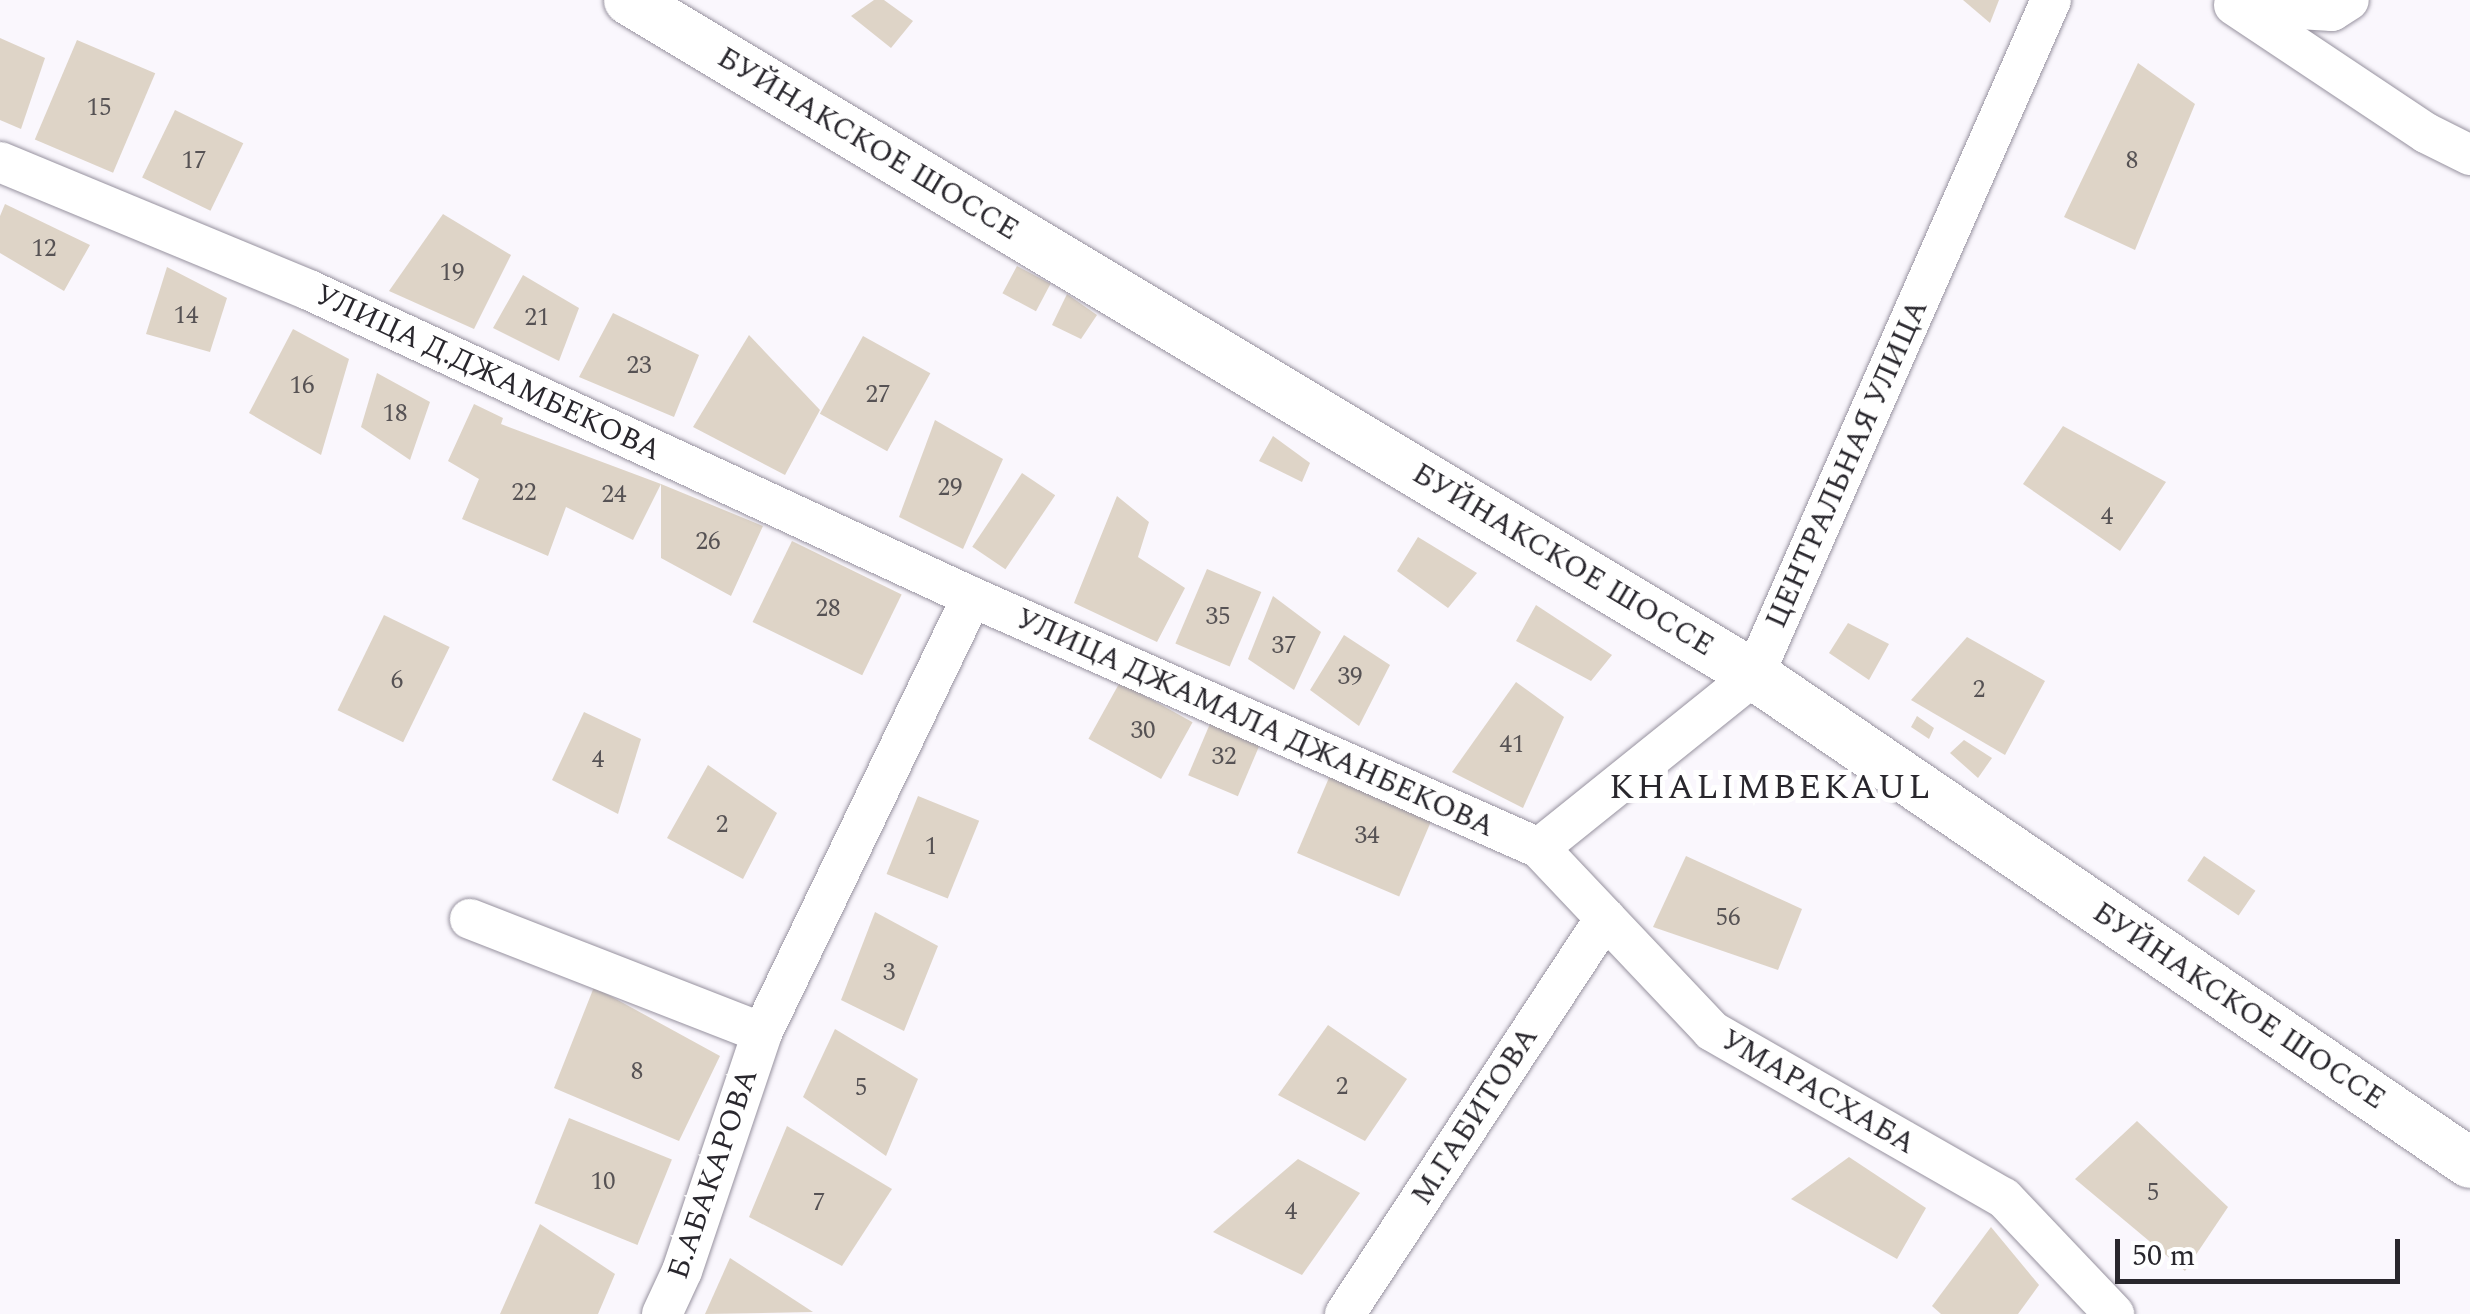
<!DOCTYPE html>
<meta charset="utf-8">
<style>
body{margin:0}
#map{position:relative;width:2470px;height:1314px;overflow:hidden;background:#faf7fd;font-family:Spectral,serif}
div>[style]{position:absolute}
.building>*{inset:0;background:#ded4c7;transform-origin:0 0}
.roads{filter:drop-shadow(0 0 2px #97929f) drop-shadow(0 0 2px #97929f)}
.minor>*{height:40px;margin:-20px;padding:0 20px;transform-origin:20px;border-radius:20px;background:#fff}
.major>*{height:50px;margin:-25px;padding:0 25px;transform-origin:25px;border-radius:25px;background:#fff}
span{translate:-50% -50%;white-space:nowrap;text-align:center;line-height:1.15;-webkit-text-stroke:10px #fff;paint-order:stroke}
.number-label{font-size:25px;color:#565254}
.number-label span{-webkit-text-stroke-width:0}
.street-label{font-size:30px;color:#29272d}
.quarter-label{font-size:35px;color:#29272d;letter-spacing:2.5px}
.scale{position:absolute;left:2115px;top:1239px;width:285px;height:45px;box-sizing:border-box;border:5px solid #29272d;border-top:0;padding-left:12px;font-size:30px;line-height:35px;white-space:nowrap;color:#29272d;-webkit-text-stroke:8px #fff;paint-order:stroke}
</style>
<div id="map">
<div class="building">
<i style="clip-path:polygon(874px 0,884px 0,913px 21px,891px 48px,851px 16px)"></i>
<i style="clip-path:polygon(1963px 0,1999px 0,1990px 23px)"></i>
<i style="clip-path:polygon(0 38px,45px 58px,21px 129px,0 120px)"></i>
<i style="left:77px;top:40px;width:85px;height:108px;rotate:23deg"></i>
<i style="clip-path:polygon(2138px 63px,2195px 104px,2135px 250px,2064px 217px)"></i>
<i style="left:175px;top:110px;width:76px;height:75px;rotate:26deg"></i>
<i style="clip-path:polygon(5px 204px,90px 245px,64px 291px,0 253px,0 216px)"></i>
<i style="clip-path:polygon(443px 214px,511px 255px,474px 329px,389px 291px)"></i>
<i style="left:1017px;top:266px;width:38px;height:31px;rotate:28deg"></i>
<i style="clip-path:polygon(167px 267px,227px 298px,210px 352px,146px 334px)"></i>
<i style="clip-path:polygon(523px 275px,579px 308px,559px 361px,493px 328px)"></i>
<i style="clip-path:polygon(1067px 294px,1097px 315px,1081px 339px,1052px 325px)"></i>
<i style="clip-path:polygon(613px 313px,699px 355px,674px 417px,579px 377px)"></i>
<i style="clip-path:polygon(293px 329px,349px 359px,321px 455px,249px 413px)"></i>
<i style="clip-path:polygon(749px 335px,820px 410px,785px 475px,693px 427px)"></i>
<i style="left:863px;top:336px;width:77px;height:89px;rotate:29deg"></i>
<i style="clip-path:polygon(377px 373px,430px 402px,410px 460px,361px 427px)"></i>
<i style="clip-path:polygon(474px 404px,503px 418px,501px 424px,661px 484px,763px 526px,731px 596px,661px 558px,661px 484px,633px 540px,566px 507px,548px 556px,462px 519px,479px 479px,448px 461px)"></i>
<i style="clip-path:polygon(935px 420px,1003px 459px,963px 549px,899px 517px)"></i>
<i style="clip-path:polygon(2063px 426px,2166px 482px,2120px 551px,2023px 484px)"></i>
<i style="clip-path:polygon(1273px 436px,1310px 463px,1302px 482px,1259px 461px)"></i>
<i style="left:1022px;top:473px;width:40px;height:89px;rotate:34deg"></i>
<i style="clip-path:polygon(1117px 496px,1149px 522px,1138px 557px,1185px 588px,1157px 642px,1074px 603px)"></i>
<i style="clip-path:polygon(1418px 537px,1477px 573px,1448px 608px,1397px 571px)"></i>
<i style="left:792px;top:541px;width:122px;height:90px;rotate:26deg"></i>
<i style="left:1207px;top:569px;width:59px;height:81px;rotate:23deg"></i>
<i style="clip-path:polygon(1273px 596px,1321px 632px,1294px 690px,1248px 659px)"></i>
<i style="clip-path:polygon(1536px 605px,1612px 655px,1591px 681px,1516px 641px)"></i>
<i style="left:384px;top:615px;width:73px;height:106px;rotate:26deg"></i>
<i style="clip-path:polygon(1848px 623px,1889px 644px,1869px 680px,1829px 653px)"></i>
<i style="clip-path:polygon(1344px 635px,1390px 665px,1359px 726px,1310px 690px)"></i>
<i style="clip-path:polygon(1967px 637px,2045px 681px,2005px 755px,1911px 700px)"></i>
<i style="left:1120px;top:682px;width:83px;height:65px;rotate:29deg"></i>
<i style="clip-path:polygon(1516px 682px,1564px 717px,1523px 808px,1452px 772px)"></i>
<i style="clip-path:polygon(584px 712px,641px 739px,618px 814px,552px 780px)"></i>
<i style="clip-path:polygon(1917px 716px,1934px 728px,1929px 739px,1911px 727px)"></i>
<i style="left:1212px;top:719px;width:54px;height:61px;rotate:23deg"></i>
<i style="clip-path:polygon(1964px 740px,1992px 758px,1978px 778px,1950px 753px)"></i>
<i style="clip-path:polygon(708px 765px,777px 813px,743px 879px,667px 838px)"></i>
<i style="left:1331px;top:773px;width:111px;height:87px;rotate:23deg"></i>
<i style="left:918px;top:796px;width:66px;height:84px;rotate:22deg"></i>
<i style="clip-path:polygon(1686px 856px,1802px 909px,1778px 970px,1653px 927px)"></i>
<i style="left:2204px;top:856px;width:62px;height:30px;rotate:34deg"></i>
<i style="clip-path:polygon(875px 912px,938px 946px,904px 1031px,841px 1000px)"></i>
<i style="clip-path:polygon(594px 987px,720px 1056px,679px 1141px,554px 1088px)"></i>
<i style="clip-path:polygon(1328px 1025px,1407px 1079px,1365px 1141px,1278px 1095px)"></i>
<i style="clip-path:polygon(835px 1029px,918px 1079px,886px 1156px,803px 1097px)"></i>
<i style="left:569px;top:1118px;width:111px;height:92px;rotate:22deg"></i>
<i style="clip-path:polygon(2137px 1121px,2228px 1207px,2185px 1271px,2075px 1179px)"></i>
<i style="clip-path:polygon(787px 1126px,892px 1189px,842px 1266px,749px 1217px)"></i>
<i style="clip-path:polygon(1849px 1157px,1926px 1208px,1897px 1259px,1791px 1199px)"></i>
<i style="clip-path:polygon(1298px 1159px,1360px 1193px,1302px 1275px,1213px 1232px)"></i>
<i style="clip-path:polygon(540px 1224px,615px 1274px,598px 1314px,500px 1314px)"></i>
<i style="clip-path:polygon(1991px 1227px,2039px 1285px,2018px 1314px,1941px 1314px,1932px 1306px)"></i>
<i style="clip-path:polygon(730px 1258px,813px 1312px,705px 1314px)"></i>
</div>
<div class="roads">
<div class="minor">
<i style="left:2234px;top:5px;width:231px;rotate:33.7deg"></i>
<i style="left:2426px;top:133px;width:49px;rotate:26.6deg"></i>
<i style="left:2235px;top:5px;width:97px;rotate:3.5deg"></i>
<i style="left:2332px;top:11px;width:20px;rotate:-33deg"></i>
<i style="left:0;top:162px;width:334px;rotate:22.5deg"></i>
<i style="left:309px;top:290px;width:731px;rotate:24.85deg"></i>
<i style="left:972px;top:597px;width:620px;rotate:23.88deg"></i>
<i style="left:1539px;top:848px;width:252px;rotate:46.6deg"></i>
<i style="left:1712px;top:1031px;width:336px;rotate:29.8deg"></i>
<i style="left:2004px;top:1198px;width:160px;rotate:46.5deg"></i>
<i style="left:1539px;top:848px;width:276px;rotate:-38.8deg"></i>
<i style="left:1754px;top:675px;width:737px;rotate:-66.25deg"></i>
<i style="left:470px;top:919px;width:313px;rotate:21.3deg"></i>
<i style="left:662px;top:1314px;width:47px;rotate:-65.1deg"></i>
<i style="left:682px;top:1271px;width:251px;rotate:-71.4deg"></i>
<i style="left:762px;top:1033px;width:484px;rotate:-64.3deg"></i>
<i style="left:1345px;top:1314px;width:474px;rotate:-56.7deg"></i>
</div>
<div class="major">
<i style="left:629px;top:0;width:1312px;rotate:30.96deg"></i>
<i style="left:1754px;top:675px;width:866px;rotate:34.28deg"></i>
</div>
</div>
<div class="number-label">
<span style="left:99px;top:108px">15</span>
<span style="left:194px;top:161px">17</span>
<span style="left:2132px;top:161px">8</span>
<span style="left:44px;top:249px">12</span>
<span style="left:452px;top:273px">19</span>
<span style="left:186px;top:316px">14</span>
<span style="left:537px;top:318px">21</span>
<span style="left:639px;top:366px">23</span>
<span style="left:302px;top:386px">16</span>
<span style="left:878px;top:395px">27</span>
<span style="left:395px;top:414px">18</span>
<span style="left:950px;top:488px">29</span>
<span style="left:524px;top:493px">22</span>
<span style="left:614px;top:495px">24</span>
<span style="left:2107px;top:517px">4</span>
<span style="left:708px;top:542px">26</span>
<span style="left:828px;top:609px">28</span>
<span style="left:1218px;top:617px">35</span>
<span style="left:1284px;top:646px">37</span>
<span style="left:1350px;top:677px">39</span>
<span style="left:397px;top:681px">6</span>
<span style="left:1979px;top:690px">2</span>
<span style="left:1143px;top:731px">30</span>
<span style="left:1512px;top:745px">41</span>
<span style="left:1224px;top:757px">32</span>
<span style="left:598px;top:760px">4</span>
<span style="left:722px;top:825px">2</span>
<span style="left:1367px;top:836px">34</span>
<span style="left:931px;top:847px">1</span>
<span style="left:1728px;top:918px">56</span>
<span style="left:889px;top:973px">3</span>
<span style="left:637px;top:1072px">8</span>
<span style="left:1342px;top:1087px">2</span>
<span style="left:861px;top:1088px">5</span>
<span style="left:603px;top:1182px">10</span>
<span style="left:2153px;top:1193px">5</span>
<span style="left:819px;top:1203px">7</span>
<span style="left:1291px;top:1212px">4</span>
</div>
<div class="street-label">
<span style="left:868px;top:144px;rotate:31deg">БУЙНАКСКОЕ ШОССЕ</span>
<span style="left:488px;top:373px;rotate:25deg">УЛИЦА Д.ДЖАМБЕКОВА</span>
<span style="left:1847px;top:464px;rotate:-66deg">ЦЕНТРАЛЬНАЯ УЛИЦА</span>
<span style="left:1563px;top:560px;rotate:31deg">БУЙНАКСКОЕ ШОССЕ</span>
<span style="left:1255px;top:723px;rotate:24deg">УЛИЦА ДЖАМАЛА ДЖАНБЕКОВА</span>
<span style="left:2239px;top:1006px;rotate:34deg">БУЙНАКСКОЕ ШОССЕ</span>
<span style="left:1818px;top:1092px;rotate:30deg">УМАРАСХАБА</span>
<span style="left:1475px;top:1116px;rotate:-57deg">М.ГАБИТОВА</span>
<span style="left:713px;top:1174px;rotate:-71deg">Б.АБАКАРОВА</span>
</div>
<div class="quarter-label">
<span style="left:1771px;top:788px">KHALIMBEKAUL</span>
</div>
<div class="scale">50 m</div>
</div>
